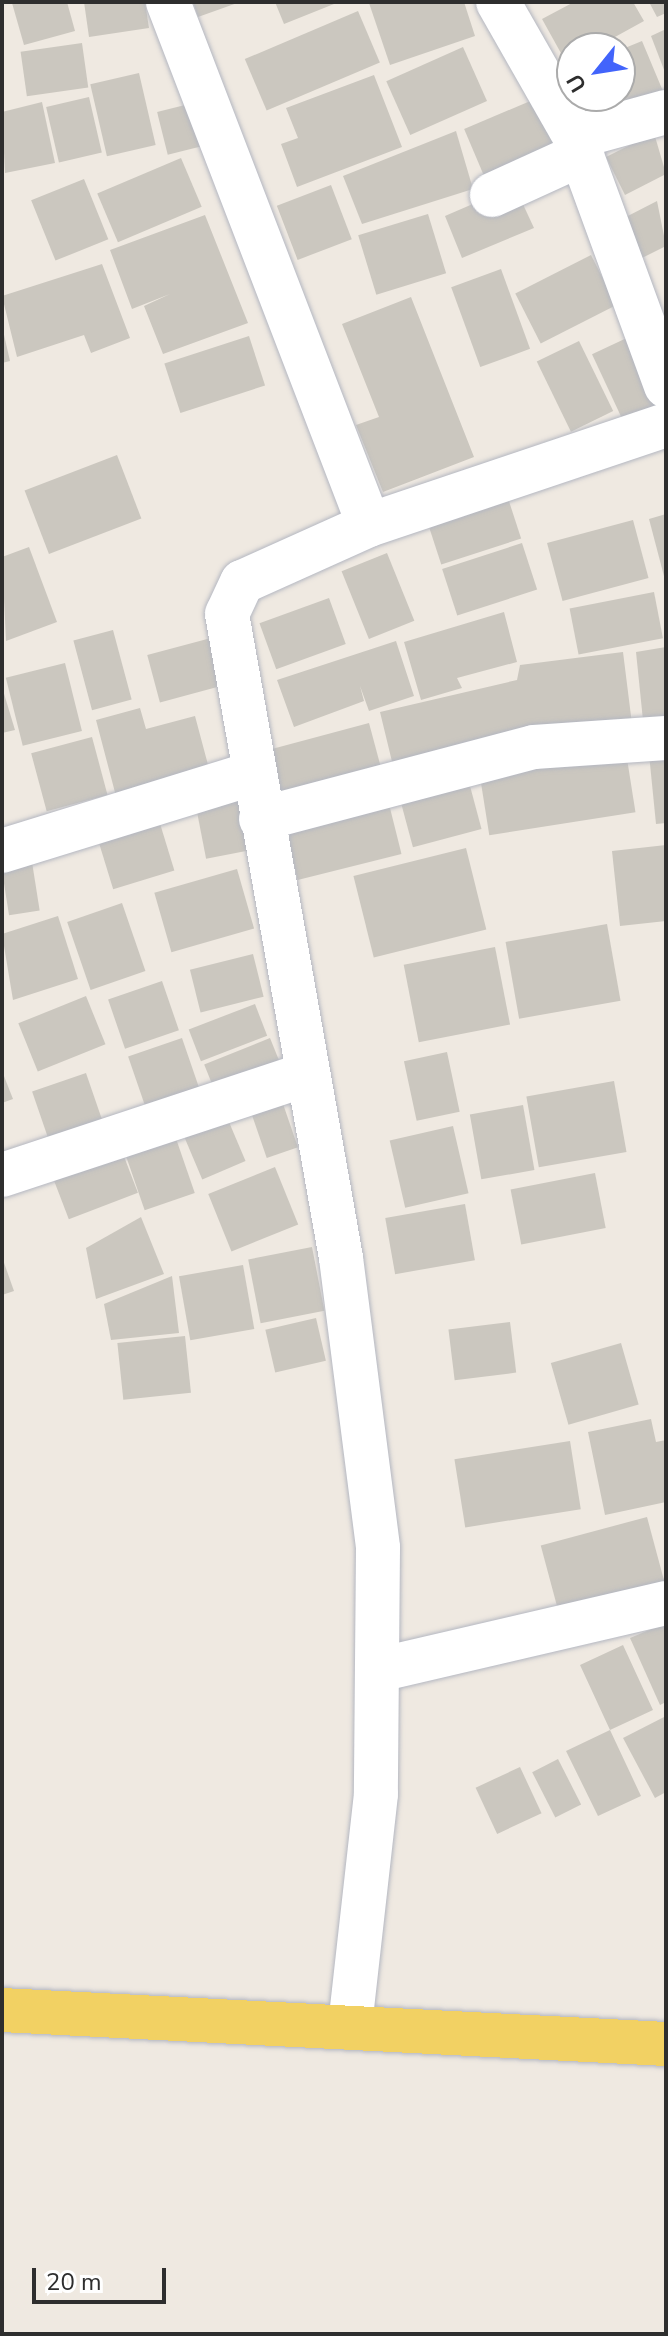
<!DOCTYPE html>
<style>
body{margin:0}
#map{position:relative;width:668px;height:2336px;overflow:hidden;background:#efe9e1;font-family:"Nunito Sans",sans-serif}
div>[style]{position:absolute}
.building>*{inset:0;background:#cbc7bf;transform-origin:0 0}
.roads{filter:drop-shadow(0 0 2px #b4b7c1) drop-shadow(0 0 2px #b4b7c1)}
.minor>*{height:44px;margin:-22px;padding:0 22px;transform-origin:22px;border-radius:22px;background:#fff}
.major>*{height:44px;margin:-22px;padding:0 22px;transform-origin:22px;border-radius:22px;background:#f2d163}
span{translate:-50% -50%;white-space:nowrap;text-align:center;line-height:1.15;-webkit-text-stroke:7px #fff;paint-order:stroke}
.frame{position:absolute;inset:0;border:4px solid #2e2e2e;pointer-events:none}
.north{position:absolute;left:556px;top:32px;width:80px;height:80px;box-sizing:border-box;background:#fff;border:2px solid #ababab;border-radius:50%;rotate:240deg;font-size:22px;font-weight:700;line-height:32px;text-align:center;color:#2e2e2e}
.north::after{content:'';display:block;margin:auto;width:28px;height:36px;background:#4264fb;clip-path:polygon(50% 0,100% 100%,50% 72%,0 100%)}
.scale{position:absolute;left:32px;top:2268px;width:134px;height:36px;box-sizing:border-box;border:4px solid #2e2e2e;border-top:0;padding-left:10px;font-size:24px;line-height:28px;white-space:nowrap;color:#2e2e2e;-webkit-text-stroke:6px #fff;paint-order:stroke}
</style>
<div id="map">
<div class="building">
<i style="clip-path:polygon(67px 2px,75px 31px,24px 45px,12px 3px)"></i>
<i style="clip-path:polygon(84px 2px,145px 2px,149px 28px,89px 37px)"></i>
<i style="clip-path:polygon(193px 2px,240px 2px,198px 17px)"></i>
<i style="clip-path:polygon(275px 2px,339px 2px,284px 24px)"></i>
<i style="clip-path:polygon(464px 2px,475px 36px,390px 65px,369px 3px)"></i>
<i style="clip-path:polygon(574px 2px,633px 2px,644px 21px,595px 48px,572px 48px,567px 64px,542px 19px)"></i>
<i style="clip-path:polygon(649px 2px,666px 2px,666px 13px,657px 17px)"></i>
<i style="left:358px;top:11px;width:56px;height:123px;rotate:67deg"></i>
<i style="clip-path:polygon(666px 29px,666px 75px,651px 36px)"></i>
<i style="clip-path:polygon(642px 41px,665px 96px,596px 124px,584px 96px,620px 96px,620px 50px)"></i>
<i style="left:82px;top:43px;width:45px;height:62px;rotate:82deg"></i>
<i style="left:463px;top:47px;width:59px;height:84px;rotate:66deg"></i>
<i style="left:139px;top:73px;width:74px;height:50px;rotate:77deg"></i>
<i style="clip-path:polygon(374px 75px,402px 147px,297px 187px,281px 144px,298px 138px,286px 108px)"></i>
<i style="left:89px;top:97px;width:57px;height:44px;rotate:77deg"></i>
<i style="left:535px;top:99px;width:60px;height:77px;rotate:67deg"></i>
<i style="clip-path:polygon(42px 102px,55px 163px,5px 173px,2px 112px)"></i>
<i style="left:193px;top:103px;width:44px;height:37px;rotate:76deg"></i>
<i style="clip-path:polygon(456px 131px,473px 189px,362px 224px,343px 176px)"></i>
<i style="clip-path:polygon(654px 133px,666px 174px,625px 195px,606px 157px)"></i>
<i style="left:181px;top:158px;width:53px;height:91px;rotate:67deg"></i>
<i style="left:84px;top:179px;width:65px;height:57px;rotate:68deg"></i>
<i style="left:331px;top:185px;width:58px;height:58px;rotate:69deg"></i>
<i style="clip-path:polygon(482px 200px,521px 200px,534px 228px,462px 258px,445px 216px)"></i>
<i style="clip-path:polygon(657px 201px,666px 246px,642px 258px,622px 219px)"></i>
<i style="left:428px;top:214px;width:62px;height:73px;rotate:73deg"></i>
<i style="clip-path:polygon(205px 215px,248px 323px,163px 354px,144px 306px,170px 294px,132px 309px,110px 250px)"></i>
<i style="left:591px;top:255px;width:56px;height:85px;rotate:63deg"></i>
<i style="clip-path:polygon(102px 264px,130px 338px,91px 353px,84px 335px,17px 357px,2px 296px)"></i>
<i style="left:501px;top:269px;width:85px;height:53px;rotate:70deg"></i>
<i style="clip-path:polygon(411px 297px,474px 457px,383px 492px,356px 425px,379px 417px,342px 324px)"></i>
<i style="clip-path:polygon(2px 326px,10px 361px,2px 363px)"></i>
<i style="left:249px;top:336px;width:52px;height:89px;rotate:72deg"></i>
<i style="left:631px;top:336px;width:75px;height:43px;rotate:65deg"></i>
<i style="left:579px;top:341px;width:78px;height:47px;rotate:64deg"></i>
<i style="left:117px;top:455px;width:68px;height:99px;rotate:69deg"></i>
<i style="left:506px;top:492px;width:49px;height:84px;rotate:72deg"></i>
<i style="clip-path:polygon(666px 514px,666px 580px,665px 580px,649px 519px)"></i>
<i style="left:633px;top:520px;width:60px;height:89px;rotate:75deg"></i>
<i style="left:522px;top:543px;width:49px;height:84px;rotate:72deg"></i>
<i style="clip-path:polygon(29px 547px,57px 622px,6px 641px,2px 557px)"></i>
<i style="left:387px;top:553px;width:73px;height:49px;rotate:68deg"></i>
<i style="left:654px;top:592px;width:47px;height:86px;rotate:79deg"></i>
<i style="left:329px;top:598px;width:49px;height:74px;rotate:70deg"></i>
<i style="clip-path:polygon(504px 612px,517px 662px,457px 678px,462px 688px,421px 700px,404px 642px)"></i>
<i style="left:113px;top:630px;width:72px;height:41px;rotate:75deg"></i>
<i style="left:211px;top:638px;width:49px;height:66px;rotate:75deg"></i>
<i style="clip-path:polygon(396px 641px,414px 696px,369px 711px,360px 686px,364px 701px,294px 727px,277px 680px)"></i>
<i style="clip-path:polygon(666px 647px,666px 728px,644px 730px,636px 652px)"></i>
<i style="clip-path:polygon(623px 652px,632px 724px,395px 774px,380px 712px,517px 680px,520px 665px)"></i>
<i style="left:65px;top:663px;width:70px;height:61px;rotate:76deg"></i>
<i style="clip-path:polygon(2px 687px,15px 730px,2px 733px)"></i>
<i style="clip-path:polygon(140px 708px,146px 729px,195px 716px,211px 776px,117px 800px,96px 720px)"></i>
<i style="left:369px;top:723px;width:57px;height:114px;rotate:75deg"></i>
<i style="left:92px;top:737px;width:60px;height:63px;rotate:75deg"></i>
<i style="left:625px;top:746px;width:67px;height:148px;rotate:81deg"></i>
<i style="clip-path:polygon(666px 753px,666px 823px,656px 824px,649px 754px)"></i>
<i style="left:466px;top:771px;width:60px;height:71px;rotate:75deg"></i>
<i style="left:240px;top:792px;width:59px;height:46px;rotate:79deg"></i>
<i style="left:386px;top:792px;width:64px;height:107px;rotate:76deg"></i>
<i style="left:158px;top:817px;width:56px;height:64px;rotate:73deg"></i>
<i style="clip-path:polygon(666px 845px,666px 921px,620px 926px,612px 851px)"></i>
<i style="left:466px;top:848px;width:84px;height:116px;rotate:76deg"></i>
<i style="left:32px;top:862px;width:49px;height:31px;rotate:81deg"></i>
<i style="left:237px;top:869px;width:62px;height:86px;rotate:74deg"></i>
<i style="left:122px;top:903px;width:72px;height:58px;rotate:71deg"></i>
<i style="clip-path:polygon(58px 916px,78px 979px,13px 1000px,2px 934px)"></i>
<i style="left:607px;top:924px;width:78px;height:103px;rotate:80deg"></i>
<i style="left:495px;top:947px;width:79px;height:93px;rotate:79deg"></i>
<i style="left:253px;top:954px;width:44px;height:65px;rotate:76deg"></i>
<i style="left:162px;top:981px;width:52px;height:57px;rotate:71deg"></i>
<i style="left:86px;top:996px;width:52px;height:73px;rotate:68deg"></i>
<i style="left:255px;top:1004px;width:34px;height:71px;rotate:69deg"></i>
<i style="left:182px;top:1038px;width:52px;height:57px;rotate:71deg"></i>
<i style="left:270px;top:1038px;width:35px;height:71px;rotate:68deg"></i>
<i style="left:447px;top:1052px;width:61px;height:44px;rotate:78deg"></i>
<i style="clip-path:polygon(2px 1071px,13px 1099px,2px 1103px)"></i>
<i style="left:86px;top:1073px;width:52px;height:57px;rotate:71deg"></i>
<i style="left:614px;top:1081px;width:72px;height:89px;rotate:80deg"></i>
<i style="left:281px;top:1098px;width:52px;height:33px;rotate:71deg"></i>
<i style="left:523px;top:1105px;width:66px;height:54px;rotate:80deg"></i>
<i style="left:226px;top:1115px;width:50px;height:47px;rotate:67deg"></i>
<i style="left:171px;top:1124px;width:73px;height:53px;rotate:71deg"></i>
<i style="left:453px;top:1126px;width:69px;height:65px;rotate:77deg"></i>
<i style="left:120px;top:1146px;width:50px;height:74px;rotate:69deg"></i>
<i style="left:275px;top:1167px;width:62px;height:72px;rotate:68deg"></i>
<i style="left:595px;top:1173px;width:56px;height:86px;rotate:79deg"></i>
<i style="left:465px;top:1204px;width:57px;height:81px;rotate:80deg"></i>
<i style="clip-path:polygon(141px 1217px,164px 1274px,96px 1299px,86px 1248px)"></i>
<i style="left:312px;top:1247px;width:65px;height:65px;rotate:79deg"></i>
<i style="clip-path:polygon(2px 1257px,14px 1291px,2px 1295px)"></i>
<i style="left:243px;top:1265px;width:65px;height:65px;rotate:80deg"></i>
<i style="clip-path:polygon(172px 1276px,179px 1333px,111px 1340px,104px 1304px)"></i>
<i style="left:316px;top:1318px;width:44px;height:52px;rotate:77deg"></i>
<i style="left:510px;top:1322px;width:51px;height:62px;rotate:83deg"></i>
<i style="left:185px;top:1336px;width:57px;height:68px;rotate:84deg"></i>
<i style="left:621px;top:1343px;width:64px;height:73px;rotate:74deg"></i>
<i style="clip-path:polygon(651px 1419px,656px 1442px,666px 1440px,666px 1502px,605px 1515px,588px 1432px)"></i>
<i style="left:570px;top:1441px;width:69px;height:117px;rotate:81deg"></i>
<i style="left:647px;top:1517px;width:71px;height:110px;rotate:75deg"></i>
<i style="clip-path:polygon(666px 1623px,666px 1702px,660px 1705px,630px 1638px)"></i>
<i style="clip-path:polygon(623px 1645px,653px 1710px,610px 1730px,641px 1796px,598px 1816px,566px 1751px,610px 1730px,580px 1665px)"></i>
<i style="clip-path:polygon(666px 1716px,666px 1792px,655px 1798px,623px 1738px)"></i>
<i style="left:558px;top:1759px;width:51px;height:29px;rotate:63deg"></i>
<i style="left:520px;top:1767px;width:51px;height:49px;rotate:65deg"></i>
</div>
<div class="roads">
<div class="minor">
<i style="left:168px;top:2px;width:560px;rotate:68.98deg"></i>
<i style="left:369px;top:525px;width:139px;rotate:155.8deg"></i>
<i style="left:242px;top:582px;width:35px;rotate:115deg"></i>
<i style="left:227px;top:614px;width:654px;rotate:79.96deg"></i>
<i style="left:341px;top:1258px;width:292px;rotate:82.7deg"></i>
<i style="left:378px;top:1548px;width:246px;rotate:90.5deg"></i>
<i style="left:376px;top:1794px;width:231px;rotate:96.4deg"></i>
<i style="left:498px;top:2px;width:155px;rotate:60.3deg"></i>
<i style="left:575px;top:137px;width:265px;rotate:69.9deg"></i>
<i style="left:575px;top:137px;width:94px;rotate:-15.4deg"></i>
<i style="left:492px;top:195px;width:99px;rotate:-24.5deg"></i>
<i style="left:369px;top:525px;width:313px;rotate:-18.6deg"></i>
<i style="left:261px;top:819px;width:282px;rotate:-14.8deg"></i>
<i style="left:534px;top:747px;width:132px;rotate:-3.9deg"></i>
<i style="left:2px;top:851px;width:264px;rotate:-17.2deg"></i>
<i style="left:2px;top:1175px;width:318px;rotate:-18.3deg"></i>
<i style="left:378px;top:1670px;width:296px;rotate:-13.1deg"></i>
</div>
<div class="major">
<i style="left:2px;top:2010px;width:665px;rotate:2.93deg"></i>
</div>
</div>
<div class="frame"></div>
<div class="north">U</div>
<div class="scale">20 m</div>
</div>
